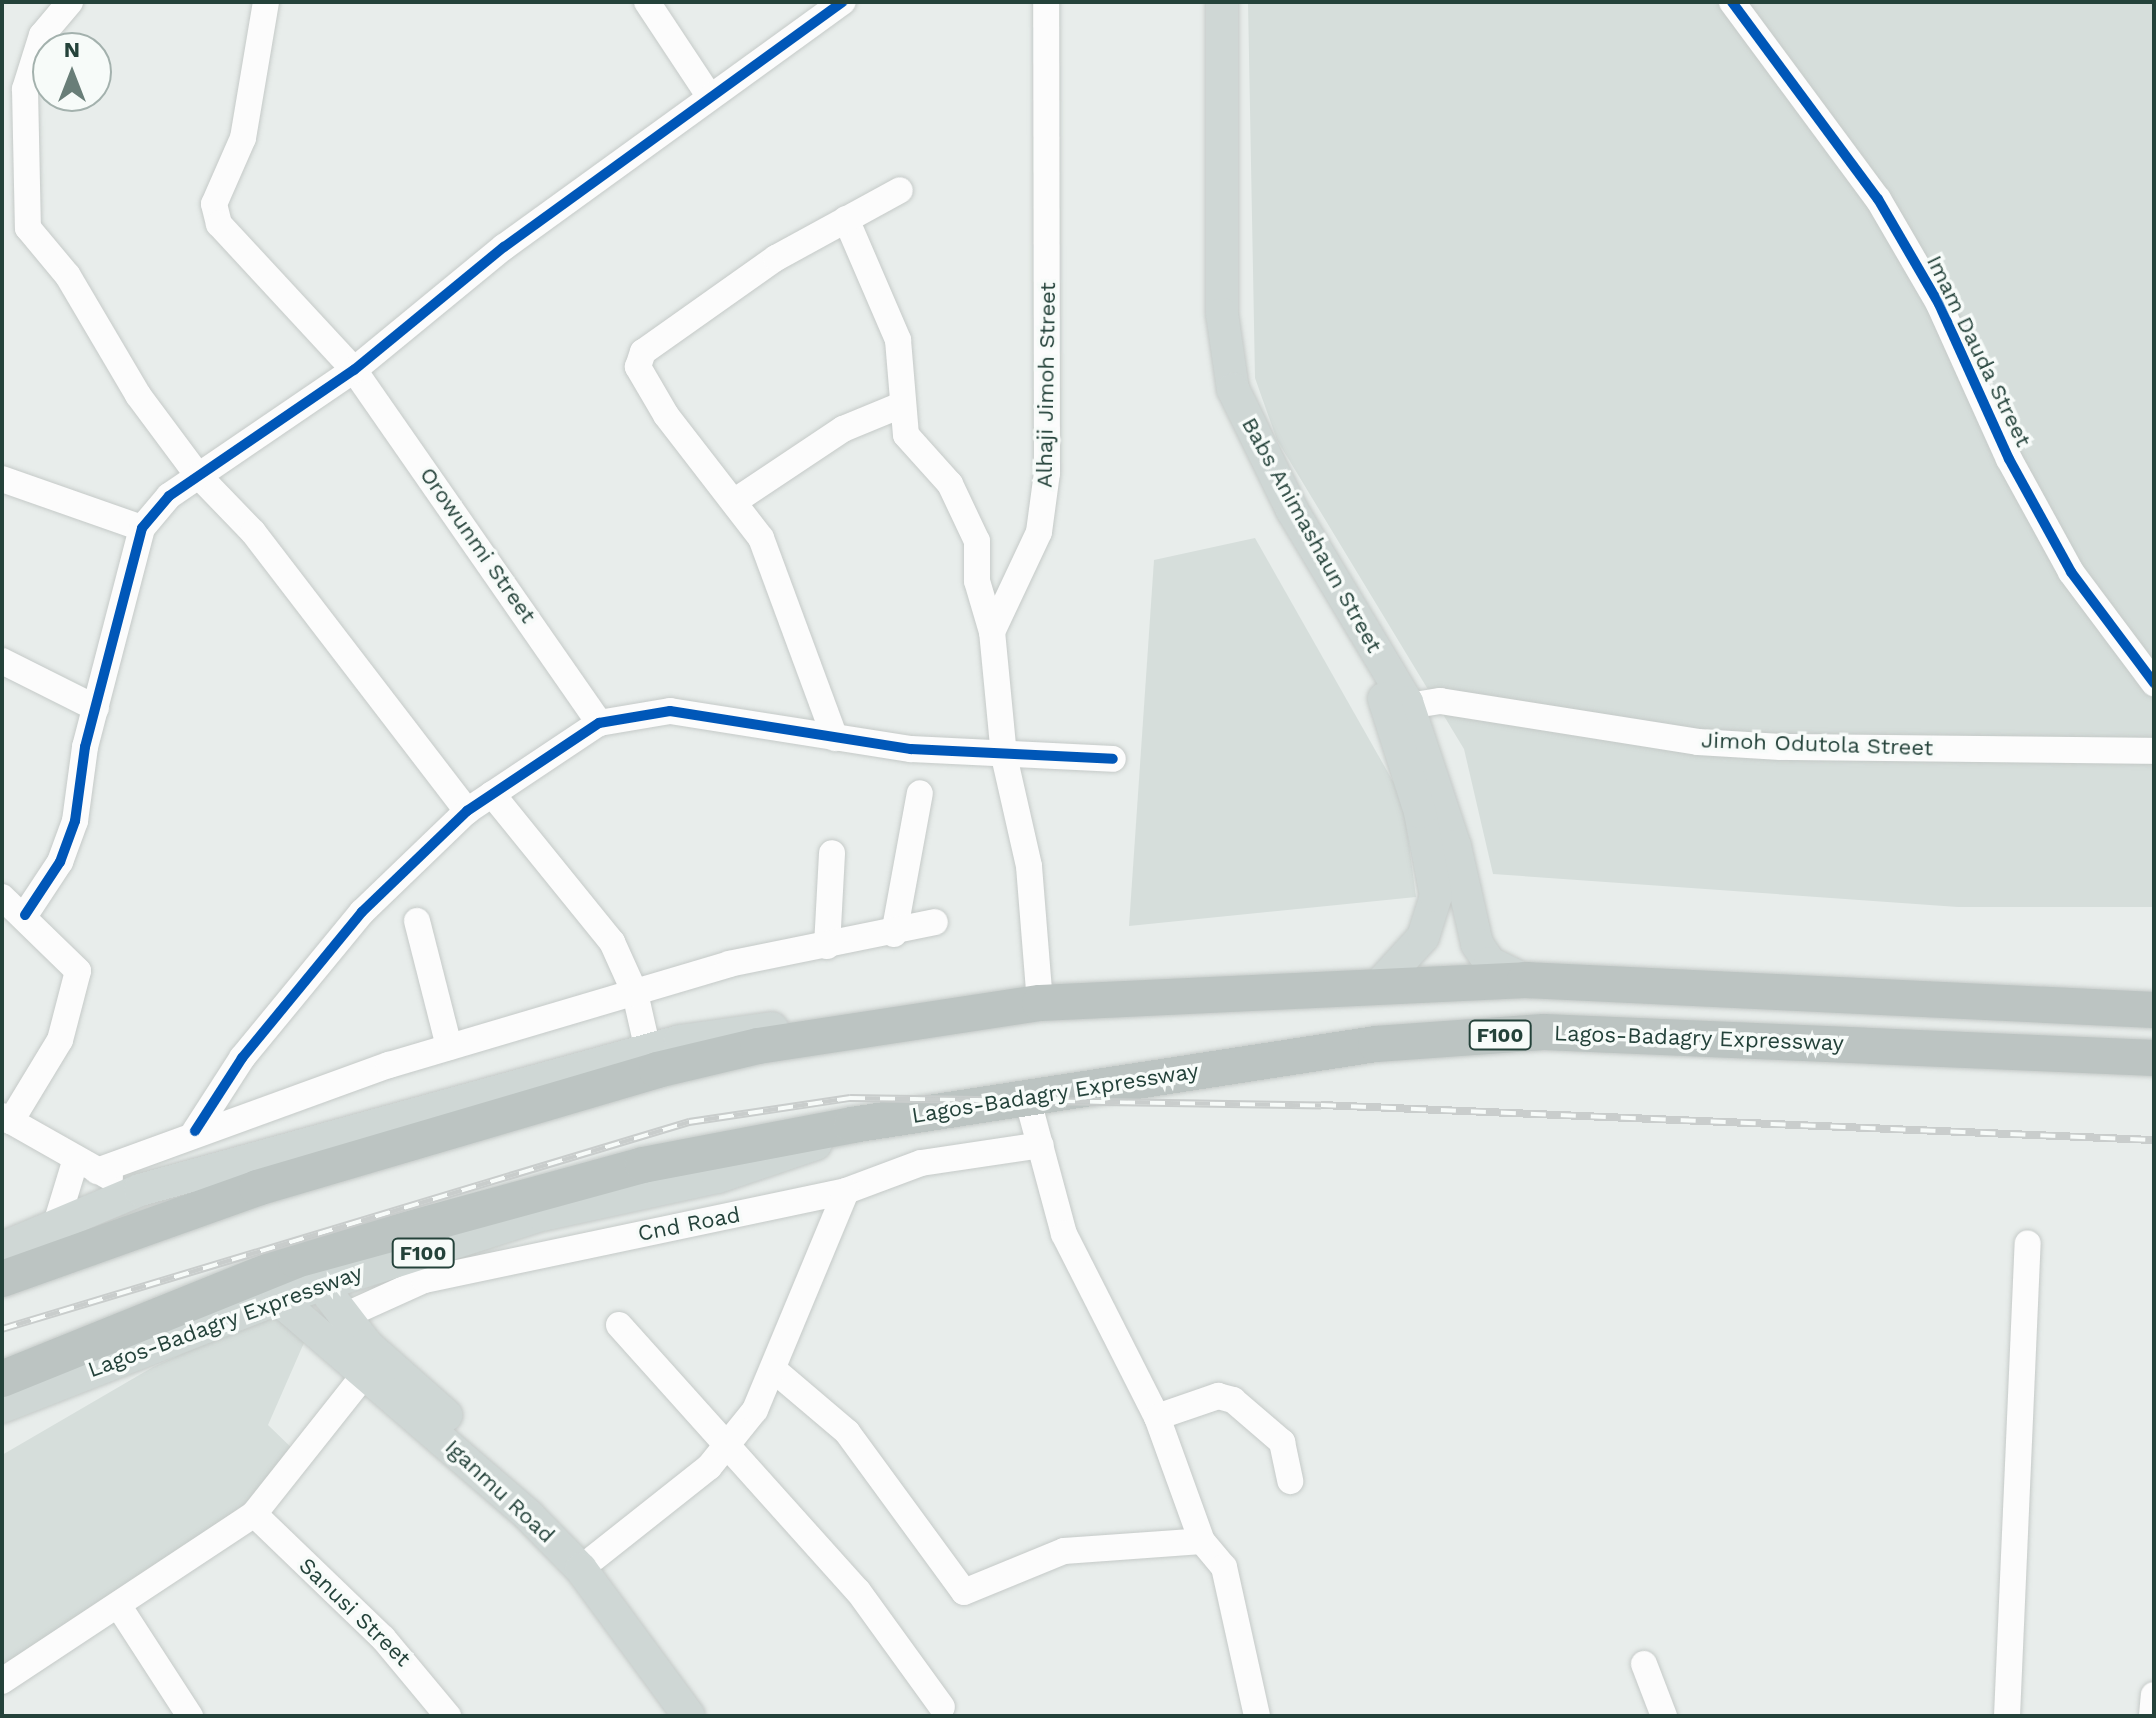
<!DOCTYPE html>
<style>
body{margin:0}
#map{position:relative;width:2156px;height:1718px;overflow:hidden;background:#e8edeb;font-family:"Work Sans",sans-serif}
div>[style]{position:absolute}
.built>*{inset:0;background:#d6dedb}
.roads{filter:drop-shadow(0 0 2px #c5cac8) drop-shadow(0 0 2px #c5cac8)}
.minor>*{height:26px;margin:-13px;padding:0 13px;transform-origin:13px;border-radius:13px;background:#fcfcfc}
.major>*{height:32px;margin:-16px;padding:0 16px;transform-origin:16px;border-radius:16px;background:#cfd7d5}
.highway>*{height:36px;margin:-18px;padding:0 18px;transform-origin:18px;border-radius:18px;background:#bcc4c2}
.rail>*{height:8px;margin-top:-4px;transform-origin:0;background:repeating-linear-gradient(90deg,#f7fbf9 0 15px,#c9cdcc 0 30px);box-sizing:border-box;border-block:2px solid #c9cdcc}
.cycleway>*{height:10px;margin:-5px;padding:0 5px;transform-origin:5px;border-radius:5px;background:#0057b8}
span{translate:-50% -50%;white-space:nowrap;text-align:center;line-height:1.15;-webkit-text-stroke:7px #f7fbf9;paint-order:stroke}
.shield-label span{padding:2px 6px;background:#f7fbf9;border:2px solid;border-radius:6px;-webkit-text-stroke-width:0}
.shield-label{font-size:20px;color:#24423a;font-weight:700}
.street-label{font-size:22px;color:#24423a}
.frame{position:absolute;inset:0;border:4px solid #24423a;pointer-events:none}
.north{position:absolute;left:32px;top:32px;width:80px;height:80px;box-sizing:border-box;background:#f7fbf9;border:2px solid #a3b1ad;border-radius:50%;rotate:0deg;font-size:22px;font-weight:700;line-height:32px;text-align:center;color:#24423a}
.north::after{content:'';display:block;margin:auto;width:28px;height:36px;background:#697e78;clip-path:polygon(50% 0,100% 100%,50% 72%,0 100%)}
</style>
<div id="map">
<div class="built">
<i style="clip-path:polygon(1248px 2px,2154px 2px,2154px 907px,1958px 907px,1493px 874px,1464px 749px,1277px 440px,1255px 378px)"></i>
<i style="clip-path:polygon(1255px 538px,1403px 799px,1416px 897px,1129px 926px,1154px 560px)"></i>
<i style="clip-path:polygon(271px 1314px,314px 1320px,268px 1425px,297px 1453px,275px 1483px,2px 1675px,2px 1455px,153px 1367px)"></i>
</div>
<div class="roads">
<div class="minor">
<i style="left:70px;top:2px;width:43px;rotate:130.3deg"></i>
<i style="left:42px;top:35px;width:57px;rotate:107.5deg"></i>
<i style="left:25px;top:89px;width:139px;rotate:88.8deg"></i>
<i style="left:28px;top:228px;width:62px;rotate:50.2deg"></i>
<i style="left:68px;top:276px;width:138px;rotate:59.5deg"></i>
<i style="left:138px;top:395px;width:97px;rotate:53.4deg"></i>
<i style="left:196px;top:473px;width:82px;rotate:46deg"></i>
<i style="left:253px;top:532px;width:352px;rotate:52.5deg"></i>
<i style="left:266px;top:2px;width:138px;rotate:99.6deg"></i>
<i style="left:243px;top:138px;width:72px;rotate:113.7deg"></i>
<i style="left:214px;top:204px;width:21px;rotate:76deg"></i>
<i style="left:219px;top:224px;width:199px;rotate:47.2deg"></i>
<i style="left:354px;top:370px;width:430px;rotate:55.2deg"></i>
<i style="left:647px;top:2px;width:110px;rotate:56.5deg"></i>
<i style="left:1732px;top:2px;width:245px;rotate:53.5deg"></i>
<i style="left:1878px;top:199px;width:121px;rotate:59.8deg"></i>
<i style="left:1939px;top:304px;width:170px;rotate:65.7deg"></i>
<i style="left:2009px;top:459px;width:129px;rotate:61.2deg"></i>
<i style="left:2071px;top:572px;width:139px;rotate:53.2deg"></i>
<i style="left:846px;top:219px;width:132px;rotate:66.7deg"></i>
<i style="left:898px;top:340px;width:95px;rotate:85.2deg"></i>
<i style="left:906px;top:435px;width:66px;rotate:48.1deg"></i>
<i style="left:950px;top:484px;width:63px;rotate:64.7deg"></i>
<i style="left:977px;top:541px;width:40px;rotate:90deg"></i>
<i style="left:977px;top:581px;width:53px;rotate:73.6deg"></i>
<i style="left:2px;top:479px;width:148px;rotate:19.3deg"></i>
<i style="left:735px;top:501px;width:130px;rotate:-33.7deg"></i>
<i style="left:843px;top:429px;width:63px;rotate:-22.5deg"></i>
<i style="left:2px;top:661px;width:105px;rotate:26.6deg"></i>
<i style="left:1390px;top:709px;width:51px;rotate:-9.1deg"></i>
<i style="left:1440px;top:701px;width:261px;rotate:9deg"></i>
<i style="left:1698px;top:742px;width:83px;rotate:3.4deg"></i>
<i style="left:1781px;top:747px;width:373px;rotate:0.6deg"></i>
<i style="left:835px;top:738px;width:213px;rotate:-110.3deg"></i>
<i style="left:761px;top:538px;width:155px;rotate:-127.7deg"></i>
<i style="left:666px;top:415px;width:56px;rotate:-120.3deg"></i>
<i style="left:638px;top:367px;width:16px;rotate:-72deg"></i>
<i style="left:643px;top:352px;width:163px;rotate:-35.3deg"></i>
<i style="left:776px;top:258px;width:141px;rotate:-28.7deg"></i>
<i style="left:492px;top:794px;width:191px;rotate:51deg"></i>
<i style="left:612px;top:942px;width:56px;rotate:65.7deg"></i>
<i style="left:635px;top:993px;width:58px;rotate:77.2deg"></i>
<i style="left:2px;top:897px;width:106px;rotate:44.2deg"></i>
<i style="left:78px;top:971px;width:71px;rotate:104.6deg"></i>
<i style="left:60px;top:1040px;width:95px;rotate:121.2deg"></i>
<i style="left:25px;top:915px;width:64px;rotate:-56.6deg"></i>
<i style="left:60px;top:862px;width:44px;rotate:-69.9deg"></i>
<i style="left:75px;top:821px;width:75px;rotate:-82.3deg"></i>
<i style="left:85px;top:747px;width:226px;rotate:-75.4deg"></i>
<i style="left:142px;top:528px;width:42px;rotate:-49.8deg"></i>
<i style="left:169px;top:496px;width:224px;rotate:-34.3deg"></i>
<i style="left:354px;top:370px;width:194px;rotate:-39.4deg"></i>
<i style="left:504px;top:247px;width:418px;rotate:-35.9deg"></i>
<i style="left:417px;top:921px;width:130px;rotate:75.7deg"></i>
<i style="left:894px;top:934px;width:143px;rotate:-79.6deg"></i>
<i style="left:827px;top:946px;width:93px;rotate:-86.9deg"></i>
<i style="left:1040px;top:1003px;width:137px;rotate:-94.6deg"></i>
<i style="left:1029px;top:866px;width:113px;rotate:-102.8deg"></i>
<i style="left:1004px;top:756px;width:125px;rotate:-95.5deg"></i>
<i style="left:992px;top:632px;width:110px;rotate:-64.8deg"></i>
<i style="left:1039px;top:532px;width:60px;rotate:-82.3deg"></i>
<i style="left:1047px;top:473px;width:471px;rotate:-90.1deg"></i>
<i style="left:1027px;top:1097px;width:142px;rotate:74.9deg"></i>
<i style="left:1064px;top:1234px;width:205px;rotate:63.1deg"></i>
<i style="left:1157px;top:1417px;width:132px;rotate:70.1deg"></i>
<i style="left:1202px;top:1541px;width:34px;rotate:50deg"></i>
<i style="left:1224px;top:1567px;width:153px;rotate:77.5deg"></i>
<i style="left:2px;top:1116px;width:124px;rotate:29.5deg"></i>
<i style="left:195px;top:1131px;width:87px;rotate:-57.2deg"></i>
<i style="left:242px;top:1058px;width:189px;rotate:-50.6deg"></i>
<i style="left:362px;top:912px;width:146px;rotate:-43.9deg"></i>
<i style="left:467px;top:811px;width:159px;rotate:-33.7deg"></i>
<i style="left:599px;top:723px;width:72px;rotate:-9.6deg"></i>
<i style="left:670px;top:711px;width:244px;rotate:9deg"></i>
<i style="left:911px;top:749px;width:202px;rotate:2.8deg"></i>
<i style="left:97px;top:1171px;width:311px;rotate:-20deg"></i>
<i style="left:389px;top:1065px;width:355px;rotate:-16.5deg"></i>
<i style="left:729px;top:964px;width:210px;rotate:-11.5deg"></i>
<i style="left:56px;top:1224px;width:65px;rotate:-73deg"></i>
<i style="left:342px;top:1317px;width:90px;rotate:-24.3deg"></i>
<i style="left:424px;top:1280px;width:431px;rotate:-11.9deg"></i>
<i style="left:846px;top:1191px;width:80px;rotate:-20.5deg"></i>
<i style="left:921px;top:1163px;width:121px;rotate:-8.5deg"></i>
<i style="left:619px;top:1325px;width:358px;rotate:48.1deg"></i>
<i style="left:858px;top:1591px;width:143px;rotate:54.1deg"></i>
<i style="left:774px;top:1370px;width:96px;rotate:40.3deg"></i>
<i style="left:847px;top:1432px;width:198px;rotate:53.8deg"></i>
<i style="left:964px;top:1592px;width:108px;rotate:-22.3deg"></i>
<i style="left:1064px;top:1551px;width:138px;rotate:-4.1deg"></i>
<i style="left:1157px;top:1417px;width:65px;rotate:-19deg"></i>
<i style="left:1218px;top:1396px;width:16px;rotate:15deg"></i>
<i style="left:1233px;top:1400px;width:65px;rotate:40.6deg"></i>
<i style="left:1282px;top:1442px;width:40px;rotate:78deg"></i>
<i style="left:254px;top:1514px;width:179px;rotate:43.9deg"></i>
<i style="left:383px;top:1638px;width:102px;rotate:50.2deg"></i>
<i style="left:594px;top:1558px;width:147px;rotate:-38.4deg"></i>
<i style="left:709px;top:1467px;width:73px;rotate:-51.1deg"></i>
<i style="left:755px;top:1410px;width:237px;rotate:-67.4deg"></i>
<i style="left:120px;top:1608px;width:129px;rotate:57.1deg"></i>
<i style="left:1644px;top:1664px;width:56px;rotate:69deg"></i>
<i style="left:2px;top:1681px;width:302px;rotate:-33.5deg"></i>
<i style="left:254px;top:1514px;width:196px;rotate:-51.6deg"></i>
<i style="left:2007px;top:1716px;width:473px;rotate:-87.5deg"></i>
<i style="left:2152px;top:1716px;width:21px;rotate:-85deg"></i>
</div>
<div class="major">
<i style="left:1222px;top:2px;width:312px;rotate:90deg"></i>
<i style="left:1222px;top:314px;width:76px;rotate:81.7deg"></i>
<i style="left:1233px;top:389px;width:135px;rotate:64deg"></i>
<i style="left:1292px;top:510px;width:224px;rotate:59.1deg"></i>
<i style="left:1407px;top:702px;width:152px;rotate:71.6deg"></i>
<i style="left:1455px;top:846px;width:100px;rotate:77.3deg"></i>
<i style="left:1477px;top:944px;width:23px;rotate:56deg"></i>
<i style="left:1490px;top:963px;width:39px;rotate:26deg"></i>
<i style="left:1380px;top:984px;width:64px;rotate:-47.5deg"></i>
<i style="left:1423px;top:937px;width:43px;rotate:-72.4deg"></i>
<i style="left:1436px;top:896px;width:86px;rotate:-100.8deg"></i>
<i style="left:1420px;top:812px;width:119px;rotate:-107.7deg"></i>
<i style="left:2px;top:1248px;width:150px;rotate:-22.8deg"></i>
<i style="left:140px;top:1190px;width:560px;rotate:-15.43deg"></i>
<i style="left:680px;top:1041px;width:93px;rotate:-8deg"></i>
<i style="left:321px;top:1285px;width:76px;rotate:52.5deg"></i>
<i style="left:367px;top:1345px;width:106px;rotate:41.5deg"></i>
<i style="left:278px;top:1299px;width:332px;rotate:40.8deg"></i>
<i style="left:529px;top:1516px;width:74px;rotate:45.5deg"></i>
<i style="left:581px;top:1569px;width:182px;rotate:53.7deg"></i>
<i style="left:2px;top:1407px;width:296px;rotate:-21.4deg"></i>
<i style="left:278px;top:1299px;width:277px;rotate:-17.7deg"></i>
<i style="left:542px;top:1215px;width:180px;rotate:-12.2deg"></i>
<i style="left:718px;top:1177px;width:103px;rotate:-18.6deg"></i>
</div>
<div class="highway">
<i style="left:2px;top:1279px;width:271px;rotate:-19.6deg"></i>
<i style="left:257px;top:1188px;width:417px;rotate:-16.4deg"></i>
<i style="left:657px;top:1070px;width:104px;rotate:-13.4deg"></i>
<i style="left:758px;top:1046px;width:285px;rotate:-8.7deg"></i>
<i style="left:1040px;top:1003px;width:486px;rotate:-2.7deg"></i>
<i style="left:1525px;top:980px;width:630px;rotate:2.73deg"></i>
<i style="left:2px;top:1379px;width:317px;rotate:-22deg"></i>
<i style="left:296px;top:1260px;width:360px;rotate:-15.3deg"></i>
<i style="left:643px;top:1165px;width:213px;rotate:-10.8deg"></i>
<i style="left:852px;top:1125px;width:530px;rotate:-8.79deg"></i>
<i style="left:1376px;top:1044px;width:168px;rotate:-4.1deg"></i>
<i style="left:1544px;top:1032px;width:611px;rotate:2.44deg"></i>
</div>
</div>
<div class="rail">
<i style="left:2px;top:1329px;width:718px;rotate:-16.77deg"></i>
<i style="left:689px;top:1122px;width:163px;rotate:-8.5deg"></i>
<i style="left:850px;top:1098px;width:471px;rotate:0.9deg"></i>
<i style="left:1321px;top:1105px;width:834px;rotate:2.41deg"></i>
</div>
<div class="cycleway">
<i style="left:1732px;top:2px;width:245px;rotate:53.5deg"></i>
<i style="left:1878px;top:199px;width:121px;rotate:59.8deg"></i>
<i style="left:1939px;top:304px;width:170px;rotate:65.7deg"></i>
<i style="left:2009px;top:459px;width:129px;rotate:61.2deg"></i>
<i style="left:2071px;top:572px;width:139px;rotate:53.2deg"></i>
<i style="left:25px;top:915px;width:64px;rotate:-56.6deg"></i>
<i style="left:60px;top:862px;width:44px;rotate:-69.9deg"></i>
<i style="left:75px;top:821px;width:75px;rotate:-82.3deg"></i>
<i style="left:85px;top:747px;width:226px;rotate:-75.4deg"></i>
<i style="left:142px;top:528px;width:42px;rotate:-49.8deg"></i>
<i style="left:169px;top:496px;width:224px;rotate:-34.3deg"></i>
<i style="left:354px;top:370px;width:194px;rotate:-39.4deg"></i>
<i style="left:504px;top:247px;width:418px;rotate:-35.9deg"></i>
<i style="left:195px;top:1131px;width:87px;rotate:-57.2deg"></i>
<i style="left:242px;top:1058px;width:189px;rotate:-50.6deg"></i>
<i style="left:362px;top:912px;width:146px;rotate:-43.9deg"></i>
<i style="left:467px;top:811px;width:159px;rotate:-33.7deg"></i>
<i style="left:599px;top:723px;width:72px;rotate:-9.6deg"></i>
<i style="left:670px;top:711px;width:244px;rotate:9deg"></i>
<i style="left:911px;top:749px;width:202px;rotate:2.8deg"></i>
</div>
<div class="shield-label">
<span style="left:1500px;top:1035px">F100</span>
<span style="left:423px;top:1253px">F100</span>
</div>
<div class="street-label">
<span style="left:1979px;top:351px;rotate:64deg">Imam Dauda Street</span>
<span style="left:1046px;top:385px;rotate:-89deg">Alhaji Jimoh Street</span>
<span style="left:1312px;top:535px;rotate:61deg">Babs Animashaun Street</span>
<span style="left:478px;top:545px;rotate:55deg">Orowunmi Street</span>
<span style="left:1817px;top:744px;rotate:2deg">Jimoh Odutola Street</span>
<span style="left:1699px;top:1038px;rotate:2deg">Lagos-Badagry Expressway</span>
<span style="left:1055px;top:1093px;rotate:-9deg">Lagos-Badagry Expressway</span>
<span style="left:689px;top:1224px;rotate:-11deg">Cnd Road</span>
<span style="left:225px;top:1321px;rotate:-20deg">Lagos-Badagry Expressway</span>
<span style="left:500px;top:1491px;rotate:43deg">Iganmu Road</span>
<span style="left:355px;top:1612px;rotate:44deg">Sanusi Street</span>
</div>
<div class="frame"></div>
<div class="north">N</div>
</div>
